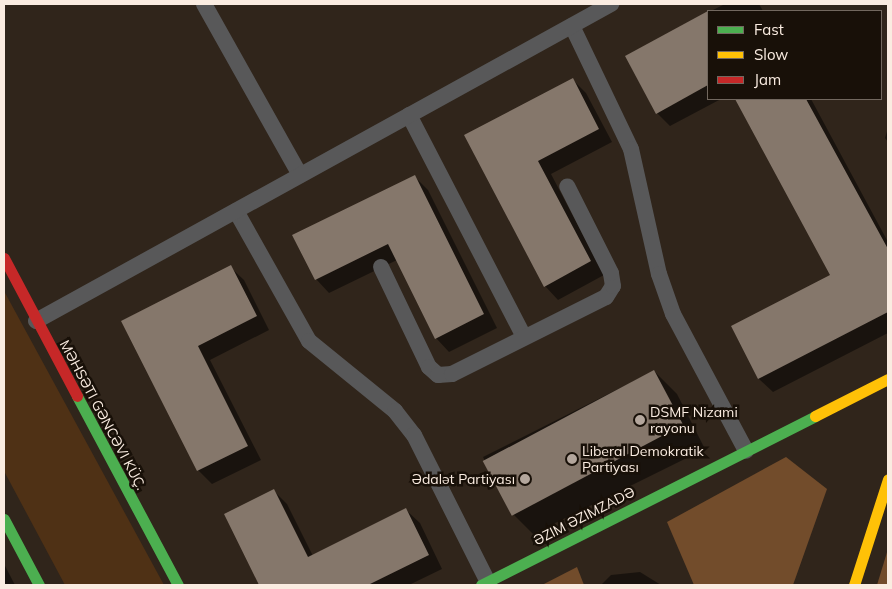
<!DOCTYPE html>
<meta charset="utf-8">
<style>
body{margin:0}
#map{position:relative;width:892px;height:589px;overflow:hidden;background:#30251b;font-family:Mulish,sans-serif}
div>[style]{position:absolute}
.green>*{inset:0;background:#4f3115}
.forest>*{inset:0;background:#724c2b}
.shadow>*{inset:0;background:#0007}
.building>*{inset:0;background:#85776b;transform-origin:0 0}
.lane>*{height:16px;margin:-8px;padding:0 8px;transform-origin:8px;border-radius:8px;background:#585859}
.fast>*{height:11px;margin:-5.5px;padding:0 5.5px;transform-origin:5.5px;border-radius:5.5px;background:#4caf50}
.slow>*{height:11px;margin:-5.5px;padding:0 5.5px;transform-origin:5.5px;border-radius:5.5px;background:#ffc107}
.jam>*{height:11px;margin:-5.5px;padding:0 5.5px;transform-origin:5.5px;border-radius:5.5px;background:#c62828}
.dots>*{width:14px;height:14px;translate:-50% -50%;box-sizing:border-box;border:2px solid #181008;border-radius:50%}
span{translate:-50% -50%;white-space:nowrap;text-align:center;line-height:1.15;-webkit-text-stroke:5px #181008;paint-order:stroke}
.poi-label{font-size:14px;color:#faece1}
.left{translate:0 -50%;text-align:left}
.right{translate:-100% -50%;text-align:right}
.street-label{font-size:14px;color:#faece1}
.frame{position:absolute;inset:0;border:5px solid #faece1;pointer-events:none}
.legend{position:absolute;left:707px;top:10px;width:175px;height:90px;box-sizing:border-box;background:#181008;border:1px solid #72685f;margin:0;padding:6px 9px;list-style:none;font-size:15px;color:#faece1}
.legend li{display:flex;align-items:center;gap:10px;height:25px}
.legend b{width:25px;border:1px solid #72685f}
</style>
<div id="map">
<div class="green">
<i style="clip-path:polygon(4px 291px,164px 585px,65px 585px,4px 471px)"></i>
</div>
<div class="forest">
<i style="clip-path:polygon(786px 457px,827px 489px,793px 585px,694px 585px,667px 522px)"></i>
<i style="clip-path:polygon(888px 549px,888px 585px,877px 585px)"></i>
<i style="clip-path:polygon(577px 567px,584px 585px,542px 585px)"></i>
</div>
<div class="shadow">
<i style="clip-path:polygon(725px 4px,759px 4px,763px 11px,711px 11px)"></i>
<i style="clip-path:polygon(708px 13px,708px 99px,721px 99px,670px 126px,657px 113px,627px 57px)"></i>
<i style="clip-path:polygon(573px 80px,586px 93px,612px 142px,551px 174px,604px 275px,558px 300px,545px 286px,466px 136px)"></i>
<i style="clip-path:polygon(737px 99px,811px 99px,888px 242px,888px 333px,773px 392px,759px 379px,732px 327px,832px 275px)"></i>
<i style="clip-path:polygon(888px 128px,888px 142px,885px 138px)"></i>
<i style="clip-path:polygon(414px 176px,428px 190px,497px 328px,449px 352px,436px 338px,397px 260px,329px 293px,316px 279px)"></i>
<i style="clip-path:polygon(230px 267px,244px 280px,269px 330px,210px 360px,261px 460px,212px 484px,198px 470px,122px 321px)"></i>
<i style="clip-path:polygon(654px 371px,677px 394px,705px 449px,533px 534px,510px 511px,483px 457px)"></i>
<i style="clip-path:polygon(274px 491px,287px 504px,313px 556px,406px 510px,420px 523px,442px 569px,409px 585px,261px 585px,226px 514px)"></i>
<i style="clip-path:polygon(4px 564px,15px 585px,4px 585px)"></i>
<i style="clip-path:polygon(640px 572px,661px 585px,601px 585px,611px 575px)"></i>
</div>
<div class="building">
<i style="clip-path:polygon(708px 11px,708px 85px,656px 114px,625px 56px)"></i>
<i style="clip-path:polygon(573px 78px,599px 129px,538px 161px,591px 261px,544px 287px,464px 135px)"></i>
<i style="clip-path:polygon(735px 99px,806px 99px,888px 249px,888px 312px,758px 379px,731px 326px,830px 275px)"></i>
<i style="clip-path:polygon(415px 175px,484px 314px,435px 339px,388px 244px,315px 280px,292px 235px)"></i>
<i style="clip-path:polygon(231px 265px,257px 316px,198px 346px,248px 446px,197px 471px,121px 321px)"></i>
<i style="left:654px;top:370px;width:62px;height:194px;rotate:62deg"></i>
<i style="clip-path:polygon(274px 489px,308px 557px,406px 508px,429px 555px,368px 585px,259px 585px,224px 514px)"></i>
</div>
<div class="lane">
<i style="left:204px;top:4px;width:196px;rotate:60.7deg"></i>
<i style="left:572px;top:26px;width:136px;rotate:64.4deg"></i>
<i style="left:631px;top:149px;width:128px;rotate:77.4deg"></i>
<i style="left:659px;top:274px;width:42px;rotate:70.7deg"></i>
<i style="left:673px;top:314px;width:155px;rotate:61.9deg"></i>
<i style="left:409px;top:115px;width:250px;rotate:62.6deg"></i>
<i style="left:236px;top:211px;width:149px;rotate:60.7deg"></i>
<i style="left:309px;top:341px;width:111px;rotate:39.1deg"></i>
<i style="left:395px;top:411px;width:31px;rotate:52deg"></i>
<i style="left:414px;top:435px;width:165px;rotate:63.3deg"></i>
<i style="left:381px;top:267px;width:111px;rotate:64.4deg"></i>
<i style="left:429px;top:367px;width:12px;rotate:42deg"></i>
<i style="left:438px;top:375px;width:14px;rotate:-4deg"></i>
<i style="left:452px;top:374px;width:172px;rotate:-26.6deg"></i>
<i style="left:606px;top:297px;width:13px;rotate:-58deg"></i>
<i style="left:613px;top:286px;width:13px;rotate:-99deg"></i>
<i style="left:611px;top:273px;width:97px;rotate:-116.8deg"></i>
<i style="left:36px;top:321px;width:657px;rotate:-28.87deg"></i>
</div>
<div class="fast">
<i style="left:77px;top:396px;width:214px;rotate:61.9deg"></i>
<i style="left:4px;top:519px;width:75px;rotate:62.1deg"></i>
<i style="left:481px;top:585px;width:374px;rotate:-26.8deg"></i>
</div>
<div class="slow">
<i style="left:815px;top:416px;width:82px;rotate:-26.9deg"></i>
<i style="left:854px;top:585px;width:111px;rotate:-72.2deg"></i>
</div>
<div class="jam">
<i style="left:4px;top:258px;width:156px;rotate:62.1deg"></i>
</div>
<div class="dots">
<i style="left:640px;top:420px;background:#b3a69c"></i>
<i style="left:572px;top:459px;background:#b3a69c"></i>
<i style="left:525px;top:479px;background:#b3a69c"></i>
</div>
<div class="poi-label">
<span class="left" style="left:650px;top:420px">DSMF Nizami<br>rayonu</span>
<span class="left" style="left:582px;top:459px">Liberal Demokratik<br>Partiyası</span>
<span class="right" style="left:515px;top:479px">Ədalət Partiyası</span>
</div>
<div class="street-label">
<span style="left:103px;top:415px;rotate:62deg">MƏHSƏTI GƏNCƏVI KÜÇ.</span>
<span style="left:584px;top:516px;rotate:-27deg">ƏZIM ƏZIMZADƏ</span>
</div>
<div class="frame"></div>
<ul class="legend">
<li><b style="height:6px;background:#4caf50"></b>Fast</li>
<li><b style="height:6px;background:#ffc107"></b>Slow</li>
<li><b style="height:6px;background:#c62828"></b>Jam</li>
</ul>
</div>
